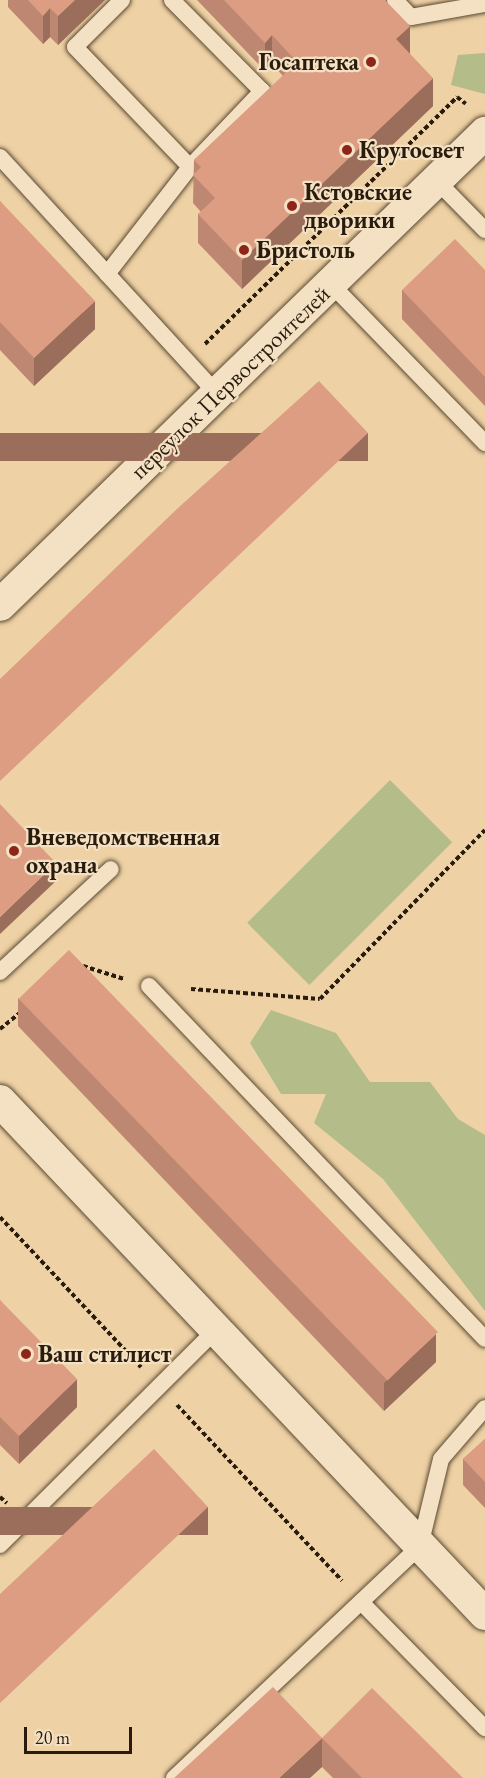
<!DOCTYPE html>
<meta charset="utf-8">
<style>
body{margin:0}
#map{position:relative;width:485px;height:1778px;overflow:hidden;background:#eed1a4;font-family:"EB Garamond",serif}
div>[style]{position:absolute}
.green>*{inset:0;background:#b4bd89;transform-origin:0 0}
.path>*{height:4px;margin-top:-2px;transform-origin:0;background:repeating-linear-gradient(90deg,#291c0d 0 4.5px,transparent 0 7.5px)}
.roads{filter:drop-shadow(0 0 2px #5a4933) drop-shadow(0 0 2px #5a4933)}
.service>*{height:16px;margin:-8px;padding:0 8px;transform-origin:8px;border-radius:8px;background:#f4e1c4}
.minor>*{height:32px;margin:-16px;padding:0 16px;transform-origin:16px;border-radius:16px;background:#f4e1c4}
.wall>*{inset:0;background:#be8771}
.shaded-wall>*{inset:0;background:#9b6e5c;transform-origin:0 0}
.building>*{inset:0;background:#dd9d83;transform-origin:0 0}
.dots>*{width:16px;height:16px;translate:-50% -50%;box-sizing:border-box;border:3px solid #f4e1c4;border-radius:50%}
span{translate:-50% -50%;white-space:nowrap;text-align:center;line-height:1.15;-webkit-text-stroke:4.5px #f4e1c4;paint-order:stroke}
.poi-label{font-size:24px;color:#291c0d;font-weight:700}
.right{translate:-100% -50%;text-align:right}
.left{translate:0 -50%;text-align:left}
.street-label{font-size:24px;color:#291c0d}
.scale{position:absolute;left:24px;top:1727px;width:108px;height:27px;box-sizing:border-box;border:3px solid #291c0d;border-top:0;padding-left:8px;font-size:18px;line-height:21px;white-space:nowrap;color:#291c0d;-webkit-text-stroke:4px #f4e1c4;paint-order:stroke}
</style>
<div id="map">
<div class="green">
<i style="clip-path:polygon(485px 53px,485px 94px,451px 85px,458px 55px)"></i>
<i style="left:390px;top:780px;width:88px;height:202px;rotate:45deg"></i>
<i style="clip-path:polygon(271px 1010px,336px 1033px,370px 1082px,430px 1082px,458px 1119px,485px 1135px,485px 1311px,383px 1179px,314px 1123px,326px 1094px,281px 1094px,250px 1043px)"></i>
</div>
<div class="path">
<i style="left:205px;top:344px;width:353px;rotate:-44.4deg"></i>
<i style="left:457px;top:97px;width:11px;rotate:38deg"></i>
<i style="left:83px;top:966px;width:43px;rotate:17.6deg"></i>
<i style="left:191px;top:989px;width:129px;rotate:4.4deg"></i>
<i style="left:320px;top:999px;width:236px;rotate:-45.7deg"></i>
<i style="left:0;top:1029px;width:26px;rotate:-39deg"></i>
<i style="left:0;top:1217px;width:206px;rotate:46.8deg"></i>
<i style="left:177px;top:1405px;width:241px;rotate:46.8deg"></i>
<i style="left:0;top:1497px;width:9px;rotate:41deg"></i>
</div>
<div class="roads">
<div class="service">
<i style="left:122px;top:0;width:66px;rotate:135deg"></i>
<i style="left:75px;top:47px;width:166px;rotate:46.2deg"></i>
<i style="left:395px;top:0;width:23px;rotate:47deg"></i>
<i style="left:411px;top:17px;width:75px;rotate:-10deg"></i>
<i style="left:0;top:157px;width:321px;rotate:47.5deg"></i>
<i style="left:436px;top:180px;width:70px;rotate:45.6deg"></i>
<i style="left:107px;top:274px;width:135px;rotate:-52.2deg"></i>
<i style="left:190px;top:167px;width:105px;rotate:-46.5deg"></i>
<i style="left:262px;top:91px;width:128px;rotate:-134.7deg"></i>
<i style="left:330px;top:283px;width:223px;rotate:45.9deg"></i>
<i style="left:0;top:972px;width:151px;rotate:-42.9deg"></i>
<i style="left:149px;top:986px;width:487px;rotate:46.4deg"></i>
<i style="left:0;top:1545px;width:303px;rotate:-44.9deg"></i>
<i style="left:361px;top:1602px;width:177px;rotate:45.5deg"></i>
<i style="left:174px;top:1778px;width:338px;rotate:-43.3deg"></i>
<i style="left:420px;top:1546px;width:89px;rotate:-76.4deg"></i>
<i style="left:441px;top:1459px;width:67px;rotate:-49.2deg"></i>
</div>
<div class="minor">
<i style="left:0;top:605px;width:677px;rotate:-44.22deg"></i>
<i style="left:0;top:1101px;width:706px;rotate:46.61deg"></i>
</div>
</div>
<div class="wall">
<i style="clip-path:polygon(8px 0,105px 0,58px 45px,50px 37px,43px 44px,8px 7px)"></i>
<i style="clip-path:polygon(197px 0,385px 0,433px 106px,242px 289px,198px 243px,198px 214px,201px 212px,193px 203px,194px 160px,283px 76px,272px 64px,265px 71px)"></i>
<i style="clip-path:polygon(0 201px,95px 329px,34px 386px,0 350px)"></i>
<i style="clip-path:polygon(485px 270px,485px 406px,402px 319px,402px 290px)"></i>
<i style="clip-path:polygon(18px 998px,436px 1362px,384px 1411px,18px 1026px)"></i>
<i style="clip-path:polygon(0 1300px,77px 1407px,19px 1464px,0 1445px)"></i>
<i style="clip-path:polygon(485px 1439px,485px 1508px,463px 1485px,463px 1459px)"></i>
<i style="clip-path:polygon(322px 1738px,463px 1778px,333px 1778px,322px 1767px)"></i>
</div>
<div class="shaded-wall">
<i style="clip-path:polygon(75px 0,105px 0,58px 45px,58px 16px)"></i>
<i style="clip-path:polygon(50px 8px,50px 37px,43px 44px,43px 16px)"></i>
<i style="clip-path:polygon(410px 26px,410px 55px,396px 39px)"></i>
<i style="clip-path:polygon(272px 35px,272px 64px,265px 71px,265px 43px)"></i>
<i style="clip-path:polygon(433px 78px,433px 106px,242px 289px,242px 260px)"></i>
<i style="clip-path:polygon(95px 301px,95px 329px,34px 386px,34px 358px)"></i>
<i style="left:368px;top:433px;width:28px;height:506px;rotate:90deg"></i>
<i style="clip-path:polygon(56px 863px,56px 881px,0 934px,0 917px)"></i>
<i style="clip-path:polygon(436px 1334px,436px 1362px,384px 1411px,384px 1383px)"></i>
<i style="clip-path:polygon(77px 1379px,77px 1407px,19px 1464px,19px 1436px)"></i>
<i style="left:208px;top:1507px;width:28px;height:286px;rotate:90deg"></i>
<i style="clip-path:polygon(322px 1738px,322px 1767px,310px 1778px,279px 1778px)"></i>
</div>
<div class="building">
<i style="clip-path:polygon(28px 0,75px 0,58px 16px,50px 8px,43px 16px)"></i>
<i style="clip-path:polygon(224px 0,385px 0,410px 26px,396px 39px,433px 78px,242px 260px,198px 214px,215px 198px,193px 175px,201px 167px,194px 160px,297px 62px,272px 35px,265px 43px)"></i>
<i style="clip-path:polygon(0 201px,95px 301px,34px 358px,0 322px)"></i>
<i style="clip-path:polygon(455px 239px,485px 270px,485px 377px,402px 290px)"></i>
<i style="clip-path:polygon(319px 381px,368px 433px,0 781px,0 679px,178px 508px)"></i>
<i style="clip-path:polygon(0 804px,56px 863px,0 917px)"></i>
<i style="left:69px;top:950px;width:531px;height:70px;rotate:46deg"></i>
<i style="clip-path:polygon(0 1300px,77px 1379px,19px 1436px,0 1417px)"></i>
<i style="clip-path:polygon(485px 1439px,485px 1482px,463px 1459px)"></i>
<i style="clip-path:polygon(154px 1449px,208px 1507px,0 1703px,0 1594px)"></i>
<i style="clip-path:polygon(273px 1687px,322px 1738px,279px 1778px,174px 1778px)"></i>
<i style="clip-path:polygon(372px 1688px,463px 1778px,362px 1778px,322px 1738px)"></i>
</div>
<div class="dots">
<i style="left:371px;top:62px;background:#8f2418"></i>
<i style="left:347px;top:150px;background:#8f2418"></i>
<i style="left:292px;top:206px;background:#8f2418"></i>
<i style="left:244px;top:250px;background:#8f2418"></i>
<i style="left:14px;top:851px;background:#8f2418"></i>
<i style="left:26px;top:1354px;background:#8f2418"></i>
</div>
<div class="poi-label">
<span class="right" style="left:359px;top:62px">Госаптека</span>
<span class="left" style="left:359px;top:150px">Кругосвет</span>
<span class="left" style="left:304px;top:206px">Кстовские<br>дворики</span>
<span class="left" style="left:256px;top:250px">Бристоль</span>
<span class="left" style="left:26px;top:851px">Вневедомственная<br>охрана</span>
<span class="left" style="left:38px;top:1354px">Ваш стилист</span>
</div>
<div class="street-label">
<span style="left:230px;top:382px;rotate:-44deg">переулок Первостроителей</span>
</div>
<div class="scale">20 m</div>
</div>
